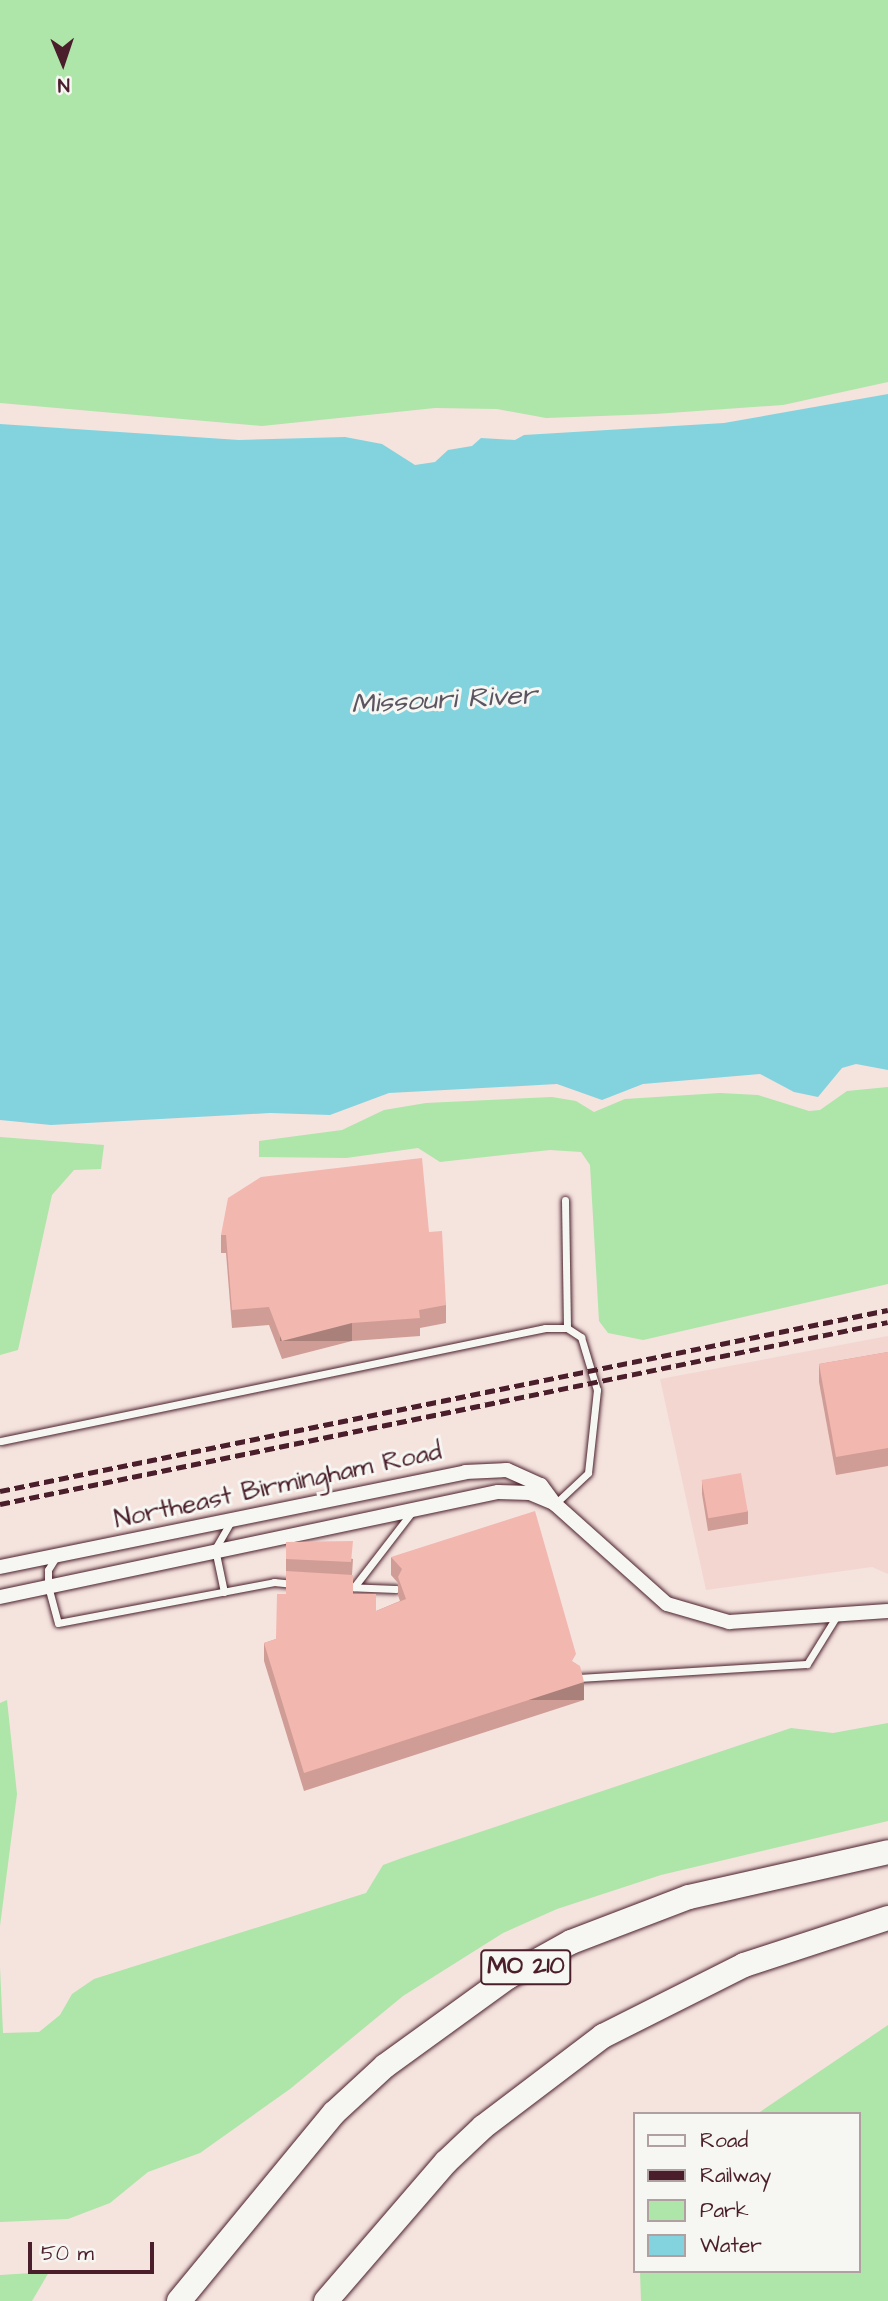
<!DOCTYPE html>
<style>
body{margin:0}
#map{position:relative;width:888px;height:2301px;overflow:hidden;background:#f5e3de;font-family:"Architects Daughter",sans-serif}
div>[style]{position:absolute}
.built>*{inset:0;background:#f4d6d0}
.green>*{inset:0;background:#aee5a9}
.water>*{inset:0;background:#83d3de}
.roads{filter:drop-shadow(0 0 2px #4a1f2b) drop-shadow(0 0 2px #4a1f2b)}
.service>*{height:7px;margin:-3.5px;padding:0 3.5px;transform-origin:3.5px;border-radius:3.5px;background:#f6f6f2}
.minor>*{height:14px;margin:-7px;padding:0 7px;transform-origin:7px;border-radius:7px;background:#f6f6f2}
.motorway>*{height:24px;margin:-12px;padding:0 12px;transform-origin:12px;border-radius:12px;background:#f6f6f2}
.rail>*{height:5px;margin-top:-2.5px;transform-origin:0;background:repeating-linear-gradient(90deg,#4a1f2b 0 10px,transparent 0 15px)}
.wall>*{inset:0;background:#d09d96}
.shaded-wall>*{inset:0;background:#a9807a;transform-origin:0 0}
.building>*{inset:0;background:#f2b7af;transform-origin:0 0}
span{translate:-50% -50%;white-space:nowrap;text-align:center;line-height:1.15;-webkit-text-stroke:6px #f6f6f2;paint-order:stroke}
.shield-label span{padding:2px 5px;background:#f6f6f2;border:2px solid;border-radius:5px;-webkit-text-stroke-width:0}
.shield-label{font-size:24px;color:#4a1f2b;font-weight:700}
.street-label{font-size:26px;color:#4a1f2b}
.water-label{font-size:28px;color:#5b5561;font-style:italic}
.legend{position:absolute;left:633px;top:2112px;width:228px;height:161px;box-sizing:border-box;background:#f6f6f2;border:2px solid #b1a0a2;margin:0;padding:9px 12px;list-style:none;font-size:21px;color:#4a1f2b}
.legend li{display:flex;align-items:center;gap:14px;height:35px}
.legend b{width:35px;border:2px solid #b1a0a2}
.north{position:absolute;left:28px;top:28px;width:70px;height:70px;-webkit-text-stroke:5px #f6f6f2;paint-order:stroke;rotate:178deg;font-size:19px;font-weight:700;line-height:28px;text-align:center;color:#4a1f2b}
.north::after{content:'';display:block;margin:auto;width:24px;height:32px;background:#4a1f2b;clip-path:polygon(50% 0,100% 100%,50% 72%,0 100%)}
.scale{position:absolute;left:28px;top:2242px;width:126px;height:32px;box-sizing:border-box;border:4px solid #4a1f2b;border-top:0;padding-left:9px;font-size:21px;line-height:24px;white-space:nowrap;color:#4a1f2b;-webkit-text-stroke:5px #f6f6f2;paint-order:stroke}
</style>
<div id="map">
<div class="built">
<i style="clip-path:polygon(888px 1336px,888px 1574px,872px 1567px,706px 1590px,660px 1379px)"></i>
</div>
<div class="green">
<i style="clip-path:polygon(0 0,888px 0,888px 382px,783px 405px,655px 414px,546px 418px,497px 409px,435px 408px,262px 426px,0 403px)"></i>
<i style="clip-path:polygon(888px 1087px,888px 1284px,643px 1340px,608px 1333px,599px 1321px,590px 1165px,581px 1152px,550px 1150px,440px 1162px,418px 1148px,346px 1158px,259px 1157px,259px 1141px,342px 1130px,384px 1110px,426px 1103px,552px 1097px,576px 1101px,594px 1112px,625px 1099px,720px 1093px,758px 1095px,809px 1111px,820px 1110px,847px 1091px)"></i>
<i style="clip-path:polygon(0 1137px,104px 1145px,101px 1169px,74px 1170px,52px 1195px,18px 1350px,0 1355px)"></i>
<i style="clip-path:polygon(7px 1700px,17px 1794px,0 1926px,0 1703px)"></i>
<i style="clip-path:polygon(888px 1723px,888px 1821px,661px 1875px,557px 1909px,503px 1933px,403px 1996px,290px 2089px,200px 2153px,148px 2172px,110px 2203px,68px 2219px,0 2222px,0 1967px,3px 2033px,39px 2032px,60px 2015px,72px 1994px,94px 1979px,366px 1893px,383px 1865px,402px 1858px,791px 1728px,833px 1733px)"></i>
<i style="clip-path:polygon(888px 2025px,888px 2301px,641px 2301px,640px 2271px,858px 2271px,858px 2114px,757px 2114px)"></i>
<i style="clip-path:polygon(49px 2272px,32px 2301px,0 2301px,0 2275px)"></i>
</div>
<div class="water">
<i style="clip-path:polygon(888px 394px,888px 1070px,856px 1064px,842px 1068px,818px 1097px,794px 1092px,760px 1074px,643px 1084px,602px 1100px,557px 1084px,389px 1093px,330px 1115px,270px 1113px,51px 1125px,0 1120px,0 424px,239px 440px,345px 437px,382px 444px,415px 465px,435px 462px,448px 450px,472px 446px,481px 438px,515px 440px,524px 435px,724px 423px)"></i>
</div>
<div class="roads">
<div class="service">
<i style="left:565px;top:1200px;width:128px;rotate:89.1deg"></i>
<i style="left:1px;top:1441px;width:556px;rotate:-11.73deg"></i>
<i style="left:545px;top:1328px;width:22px"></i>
<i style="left:567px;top:1328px;width:17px;rotate:33deg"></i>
<i style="left:581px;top:1337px;width:55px;rotate:73.2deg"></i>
<i style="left:597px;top:1390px;width:83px;rotate:96.2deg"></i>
<i style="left:588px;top:1473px;width:45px;rotate:136.8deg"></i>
<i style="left:56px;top:1557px;width:15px;rotate:122deg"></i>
<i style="left:48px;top:1570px;width:16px;rotate:90deg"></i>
<i style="left:48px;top:1586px;width:38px;rotate:75deg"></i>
<i style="left:58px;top:1623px;width:220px;rotate:-10.7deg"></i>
<i style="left:274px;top:1582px;width:20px;rotate:6deg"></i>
<i style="left:345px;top:1587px;width:51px;rotate:2.2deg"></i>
<i style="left:354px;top:1587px;width:93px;rotate:-52.4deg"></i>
<i style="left:224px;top:1592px;width:44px;rotate:-101.8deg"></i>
<i style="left:215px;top:1549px;width:32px;rotate:-60deg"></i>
<i style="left:578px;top:1678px;width:229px;rotate:-3.5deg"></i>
<i style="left:807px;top:1664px;width:55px;rotate:-58.3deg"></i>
</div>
<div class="minor">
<i style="left:0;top:1567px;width:475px;rotate:-11.5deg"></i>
<i style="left:465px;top:1472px;width:42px;rotate:-2.7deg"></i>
<i style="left:507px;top:1470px;width:37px;rotate:24deg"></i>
<i style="left:541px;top:1485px;width:24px;rotate:54deg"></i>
<i style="left:555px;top:1504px;width:150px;rotate:41.8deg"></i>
<i style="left:667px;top:1604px;width:65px;rotate:16.2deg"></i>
<i style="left:729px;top:1622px;width:159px;rotate:-4deg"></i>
<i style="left:0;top:1597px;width:509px;rotate:-11.91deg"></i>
<i style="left:498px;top:1492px;width:32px;rotate:2deg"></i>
<i style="left:530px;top:1493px;width:26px;rotate:23deg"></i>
</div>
<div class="motorway">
<i style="left:179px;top:2301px;width:244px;rotate:-50.5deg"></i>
<i style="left:334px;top:2113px;width:69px;rotate:-42.7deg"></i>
<i style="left:385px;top:2066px;width:152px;rotate:-35.9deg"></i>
<i style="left:508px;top:1977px;width:72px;rotate:-29.1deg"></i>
<i style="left:571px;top:1942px;width:126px;rotate:-20.9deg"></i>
<i style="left:689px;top:1897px;width:204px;rotate:-12.7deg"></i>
<i style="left:326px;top:2301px;width:184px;rotate:-49.2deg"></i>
<i style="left:446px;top:2162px;width:51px;rotate:-43.4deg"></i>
<i style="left:483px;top:2127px;width:151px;rotate:-37.2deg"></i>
<i style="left:603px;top:2036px;width:158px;rotate:-26.7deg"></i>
<i style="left:744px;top:1965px;width:151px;rotate:-18.1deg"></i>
</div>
</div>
<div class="rail">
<i style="left:0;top:1491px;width:906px;rotate:-11.52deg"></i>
<i style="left:0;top:1504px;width:906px;rotate:-11.58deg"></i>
</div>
<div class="wall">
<i style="clip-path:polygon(429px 1232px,446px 1305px,446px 1323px,420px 1328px,420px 1336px,352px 1341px,282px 1359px,269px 1325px,232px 1328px,226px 1253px,221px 1253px,221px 1235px)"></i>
<i style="clip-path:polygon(888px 1352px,888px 1466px,836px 1475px,819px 1382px,819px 1364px)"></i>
<i style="clip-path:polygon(702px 1480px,748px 1511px,748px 1524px,708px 1531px,702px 1494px)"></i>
<i style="clip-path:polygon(286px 1542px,353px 1559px,352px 1575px,353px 1594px,376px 1611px,400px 1601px,398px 1595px,398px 1583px,391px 1575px,391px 1557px,576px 1664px,584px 1700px,304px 1791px,264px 1661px,264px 1643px,276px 1639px,286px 1594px)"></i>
</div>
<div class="shaded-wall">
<i style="left:352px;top:1323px;width:18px;height:72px;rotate:90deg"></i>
<i style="left:584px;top:1682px;width:18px;height:294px;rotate:90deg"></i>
</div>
<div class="building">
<i style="clip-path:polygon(422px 1158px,429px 1232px,442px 1231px,446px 1305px,419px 1310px,420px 1318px,352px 1323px,282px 1341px,269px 1307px,232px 1310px,226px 1235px,221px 1235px,228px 1198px,261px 1177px)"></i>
<i style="clip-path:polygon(888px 1352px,888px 1448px,836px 1457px,819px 1364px)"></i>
<i style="left:741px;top:1473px;width:39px;height:40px;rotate:80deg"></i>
<i style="clip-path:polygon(535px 1511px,576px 1654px,572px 1661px,580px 1666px,584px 1682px,304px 1773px,264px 1643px,276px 1639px,277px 1594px,286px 1594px,286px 1571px,353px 1575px,353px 1594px,376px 1594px,376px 1611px,406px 1599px,398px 1577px,402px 1569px,391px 1557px)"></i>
<i style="clip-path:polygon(353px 1541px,351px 1562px,286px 1559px,286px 1542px)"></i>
</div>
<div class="shield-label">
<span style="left:526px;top:1967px">MO 210</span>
</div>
<div class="street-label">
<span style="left:278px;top:1486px;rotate:-12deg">Northeast Birmingham Road</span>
</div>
<div class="water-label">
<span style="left:444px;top:700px;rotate:-3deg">Missouri River</span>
</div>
<ul class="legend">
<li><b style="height:9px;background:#f6f6f2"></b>Road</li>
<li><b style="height:9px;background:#4a1f2b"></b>Railway</li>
<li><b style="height:19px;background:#aee5a9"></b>Park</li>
<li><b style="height:19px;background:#83d3de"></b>Water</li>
</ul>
<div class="north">N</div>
<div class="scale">50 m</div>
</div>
